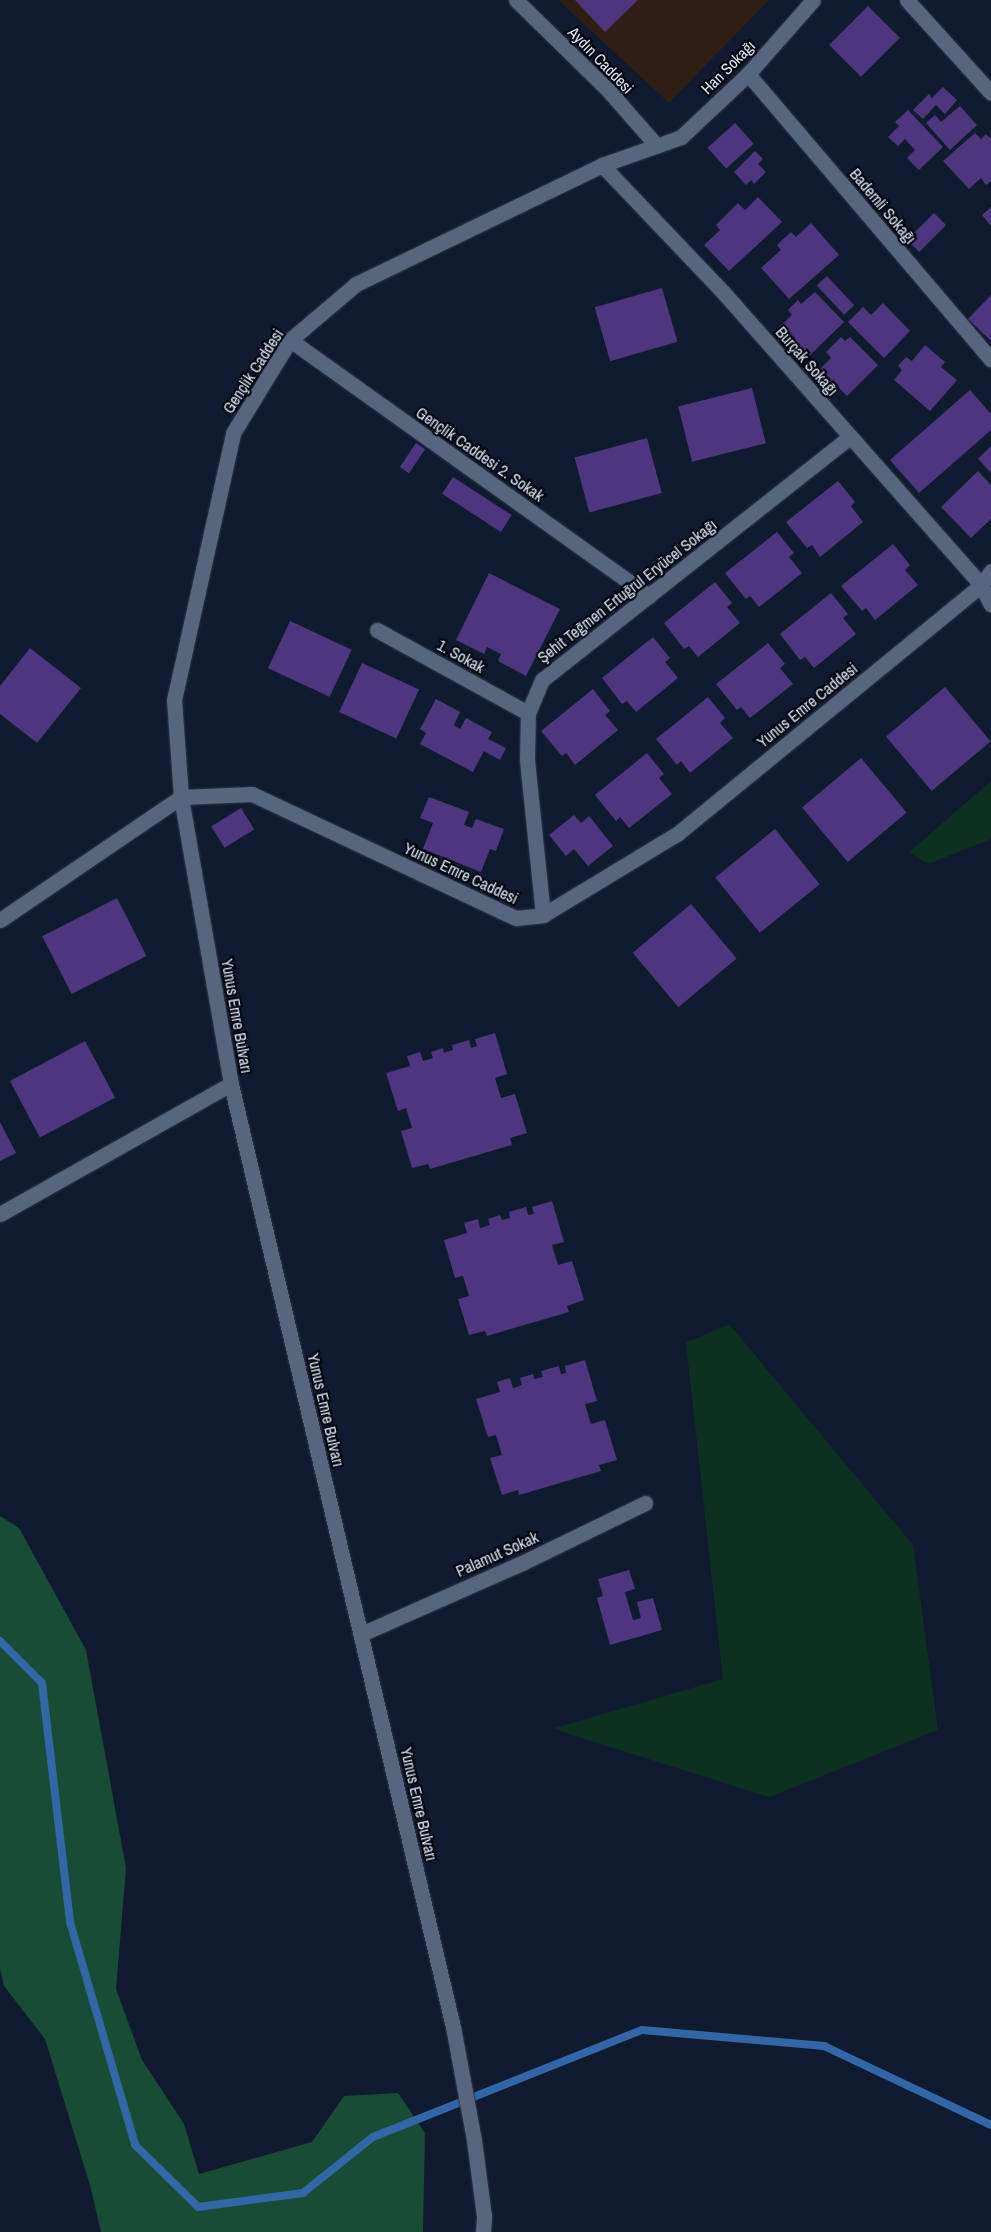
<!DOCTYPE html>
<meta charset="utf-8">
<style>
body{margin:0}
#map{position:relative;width:991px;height:2232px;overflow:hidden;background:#101b30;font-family:"Archivo Narrow",sans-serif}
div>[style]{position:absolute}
.education>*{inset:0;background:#2e1e15}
.green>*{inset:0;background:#0d3120}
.forest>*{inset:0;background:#184c34}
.stream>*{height:8px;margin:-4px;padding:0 4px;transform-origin:4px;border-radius:4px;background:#3266a6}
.building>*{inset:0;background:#4d367d;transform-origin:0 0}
.roads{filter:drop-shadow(0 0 1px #313647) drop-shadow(0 0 1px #313647)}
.minor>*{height:15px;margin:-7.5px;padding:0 7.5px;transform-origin:7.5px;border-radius:7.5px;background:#57657f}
span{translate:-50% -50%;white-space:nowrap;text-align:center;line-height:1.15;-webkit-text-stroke:4.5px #03060f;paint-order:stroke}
.street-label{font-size:16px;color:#dbe4f3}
</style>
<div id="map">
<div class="education">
<i style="clip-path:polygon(558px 0,769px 0,669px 103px)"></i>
</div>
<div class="green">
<i style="clip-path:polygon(991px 781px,991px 839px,928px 864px,909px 852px)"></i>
<i style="clip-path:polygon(729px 1324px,913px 1545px,938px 1730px,769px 1797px,566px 1733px,555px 1728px,723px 1679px,686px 1343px)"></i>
</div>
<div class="forest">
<i style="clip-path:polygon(0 1516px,19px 1528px,86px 1650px,126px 1868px,116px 1989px,142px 2060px,184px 2124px,199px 2174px,312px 2142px,344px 2096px,398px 2093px,425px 2133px,423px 2232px,101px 2232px,90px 2185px,45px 2039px,4px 1986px,0 1969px)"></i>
</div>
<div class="stream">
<i style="left:0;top:1641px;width:59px;rotate:45deg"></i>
<i style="left:42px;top:1683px;width:241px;rotate:83.3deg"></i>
<i style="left:70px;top:1922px;width:232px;rotate:73.7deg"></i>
<i style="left:135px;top:2145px;width:88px;rotate:44.5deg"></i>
<i style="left:198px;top:2207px;width:106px;rotate:-7.6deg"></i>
<i style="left:303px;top:2193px;width:90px;rotate:-38.7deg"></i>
<i style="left:373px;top:2137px;width:289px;rotate:-21.7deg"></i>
<i style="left:642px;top:2030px;width:183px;rotate:5deg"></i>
<i style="left:824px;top:2046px;width:185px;rotate:25.3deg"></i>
</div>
<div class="building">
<i style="clip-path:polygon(575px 0,638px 0,605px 32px)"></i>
<i style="left:868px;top:6px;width:45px;height:55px;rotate:45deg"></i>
<i style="clip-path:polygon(943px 87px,957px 100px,945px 114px,936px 105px,923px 119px,913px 110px,929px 94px,932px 98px)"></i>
<i style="clip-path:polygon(960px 106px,977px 125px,950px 150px,926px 123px,935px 115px,941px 122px)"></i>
<i style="clip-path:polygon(908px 110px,943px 147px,919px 170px,907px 158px,915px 150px,905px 139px,898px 146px,888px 137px,899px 126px,895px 122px)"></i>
<i style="left:735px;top:123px;width:28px;height:37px;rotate:48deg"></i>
<i style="clip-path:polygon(975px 133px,981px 139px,986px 134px,991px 139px,991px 181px,986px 185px,981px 178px,969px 189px,943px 161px)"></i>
<i style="clip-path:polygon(755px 151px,763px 159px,758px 164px,766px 172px,754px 184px,751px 180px,746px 185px,734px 172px)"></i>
<i style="clip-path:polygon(758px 197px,782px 222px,729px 271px,704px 245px,720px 230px,716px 225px,738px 203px,745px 210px)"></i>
<i style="clip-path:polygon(991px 207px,991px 226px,982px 215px)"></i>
<i style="left:934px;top:213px;width:17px;height:38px;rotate:45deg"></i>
<i style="clip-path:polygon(811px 223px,839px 255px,789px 299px,761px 268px,781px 250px,777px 245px,791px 232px,796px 237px)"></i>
<i style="left:827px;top:276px;width:40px;height:14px;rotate:47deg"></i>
<i style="left:662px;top:288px;width:56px;height:70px;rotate:74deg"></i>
<i style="clip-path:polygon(815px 292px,844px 322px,807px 358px,778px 328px,792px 315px,788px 310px,798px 300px,801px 304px)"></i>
<i style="clip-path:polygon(991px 295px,991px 341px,968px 319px)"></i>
<i style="clip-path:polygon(883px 303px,910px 331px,884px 358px,848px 322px,863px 307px,871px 315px)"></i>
<i style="clip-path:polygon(841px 337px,845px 341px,850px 337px,878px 365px,847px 396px,820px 369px,831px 358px,826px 352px)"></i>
<i style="clip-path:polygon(925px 345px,945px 362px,941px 367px,957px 380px,930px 411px,894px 380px,902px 370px,898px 366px,906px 357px,912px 361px)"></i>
<i style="left:752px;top:388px;width:57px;height:76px;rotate:76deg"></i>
<i style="clip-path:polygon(970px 390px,991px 414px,991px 430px,919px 493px,890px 460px)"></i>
<i style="left:647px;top:438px;width:57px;height:75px;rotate:75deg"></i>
<i style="left:416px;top:443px;width:11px;height:29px;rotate:34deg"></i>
<i style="clip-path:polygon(991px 446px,991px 473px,978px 459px)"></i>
<i style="clip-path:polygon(978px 471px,991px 485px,991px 519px,971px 538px,941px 507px)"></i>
<i style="left:453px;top:477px;width:70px;height:20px;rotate:33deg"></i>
<i style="clip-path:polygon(838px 481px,855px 502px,851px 506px,863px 522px,820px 557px,812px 545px,807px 548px,786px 522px)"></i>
<i style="clip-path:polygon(777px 532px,794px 553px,789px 557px,802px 573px,759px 607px,750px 596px,746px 599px,725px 573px)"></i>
<i style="clip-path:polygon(893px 544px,910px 565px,905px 570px,918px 585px,875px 620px,866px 608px,862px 611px,841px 586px)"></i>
<i style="clip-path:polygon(489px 573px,560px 609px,526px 676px,498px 661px,501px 654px,487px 647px,484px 654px,456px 640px)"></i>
<i style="clip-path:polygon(715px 582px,732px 603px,727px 607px,740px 623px,698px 657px,689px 646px,684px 649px,664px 623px)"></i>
<i style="clip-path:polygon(831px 593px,848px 614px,843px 618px,856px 634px,814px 668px,805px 657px,800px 660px,780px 634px)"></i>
<i style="left:290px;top:621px;width:68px;height:52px;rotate:25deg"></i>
<i style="clip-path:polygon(653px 637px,670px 658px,665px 662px,678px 678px,636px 712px,627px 701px,622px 704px,602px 678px)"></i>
<i style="clip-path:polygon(768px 643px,785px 664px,780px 668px,793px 684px,750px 718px,741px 707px,737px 710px,716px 684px)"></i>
<i style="clip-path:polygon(30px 648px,81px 688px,37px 743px,0 714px,0 686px)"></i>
<i style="left:362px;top:663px;width:63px;height:54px;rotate:25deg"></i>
<i style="left:945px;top:687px;width:71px;height:77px;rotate:50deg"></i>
<i style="clip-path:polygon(593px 689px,610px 711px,605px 715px,618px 730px,575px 765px,566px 753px,562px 756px,541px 731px)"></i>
<i style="clip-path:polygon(708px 697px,725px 718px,720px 723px,733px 738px,690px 773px,681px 761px,677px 765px,656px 739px)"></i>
<i style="clip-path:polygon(436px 699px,460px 712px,454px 725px,460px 729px,466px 718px,492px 732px,488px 739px,506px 748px,500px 760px,484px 751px,473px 772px,420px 744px,426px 733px,420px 729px)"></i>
<i style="clip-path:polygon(647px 753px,664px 774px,659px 778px,672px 794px,629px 828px,620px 817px,616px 821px,595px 795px)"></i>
<i style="left:861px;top:758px;width:71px;height:77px;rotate:50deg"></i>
<i style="clip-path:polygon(429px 797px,469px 812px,464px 825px,472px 828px,476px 819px,504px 829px,496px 851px,490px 849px,481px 872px,423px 849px,433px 823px,420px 818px)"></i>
<i style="left:241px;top:808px;width:25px;height:35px;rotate:58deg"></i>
<i style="clip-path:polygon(574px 815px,581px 823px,589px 816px,613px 846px,588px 866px,574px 849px,566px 856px,549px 835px)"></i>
<i style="left:775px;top:829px;width:71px;height:77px;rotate:51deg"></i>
<i style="left:117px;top:898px;width:65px;height:84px;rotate:63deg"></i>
<i style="left:691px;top:904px;width:71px;height:76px;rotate:50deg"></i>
<i style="clip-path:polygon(495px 1033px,507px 1074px,495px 1078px,501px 1098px,515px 1094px,527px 1133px,510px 1138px,512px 1145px,430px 1169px,428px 1164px,412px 1168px,401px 1131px,412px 1128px,406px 1108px,398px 1111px,386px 1073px,410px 1066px,407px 1056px,420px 1052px,423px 1061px,433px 1058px,431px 1052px,443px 1048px,444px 1053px,453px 1050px,452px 1045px,469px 1040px,471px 1048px,477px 1046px,475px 1039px)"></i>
<i style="left:85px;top:1041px;width:64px;height:85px;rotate:62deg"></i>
<i style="clip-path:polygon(0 1122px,16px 1153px,0 1161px)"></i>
<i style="clip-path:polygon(552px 1201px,564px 1242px,552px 1245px,558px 1265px,572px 1261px,584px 1300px,567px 1306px,569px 1312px,487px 1336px,485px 1331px,469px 1335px,458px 1299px,469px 1296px,463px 1276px,455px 1278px,444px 1240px,467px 1233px,464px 1223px,478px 1219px,480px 1228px,490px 1225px,488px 1219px,500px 1215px,502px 1220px,510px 1218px,509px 1212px,526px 1207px,528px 1215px,534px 1214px,532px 1207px)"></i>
<i style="clip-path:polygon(585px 1360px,597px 1401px,585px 1404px,591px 1424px,605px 1420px,617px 1460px,599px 1465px,601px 1471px,519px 1495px,518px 1490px,502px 1495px,490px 1458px,502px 1455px,496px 1435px,488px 1437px,476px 1399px,500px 1392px,497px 1382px,510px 1378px,513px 1388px,522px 1385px,520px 1378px,533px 1374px,534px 1379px,543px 1377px,541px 1371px,559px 1366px,561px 1374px,566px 1373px,565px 1366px)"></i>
<i style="clip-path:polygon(629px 1570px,635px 1589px,625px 1592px,633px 1620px,641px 1618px,637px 1602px,653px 1598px,662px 1630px,610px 1645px,597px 1598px,603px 1596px,598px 1579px)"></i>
</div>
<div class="roads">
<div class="minor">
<i style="left:516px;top:0;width:129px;rotate:44.4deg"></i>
<i style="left:608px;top:90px;width:74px;rotate:48.8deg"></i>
<i style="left:907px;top:0;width:125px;rotate:47.9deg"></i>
<i style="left:748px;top:74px;width:375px;rotate:49.6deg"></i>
<i style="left:602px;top:165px;width:175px;rotate:46.4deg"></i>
<i style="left:723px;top:292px;width:390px;rotate:48.6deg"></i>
<i style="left:981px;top:585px;width:22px;rotate:63deg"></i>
<i style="left:290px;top:340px;width:441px;rotate:35.5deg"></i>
<i style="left:377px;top:630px;width:172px;rotate:28.8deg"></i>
<i style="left:543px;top:915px;width:157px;rotate:-95.9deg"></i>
<i style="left:527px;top:759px;width:46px;rotate:-88.8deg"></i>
<i style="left:528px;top:713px;width:36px;rotate:-67deg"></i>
<i style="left:542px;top:680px;width:392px;rotate:-38.3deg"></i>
<i style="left:0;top:920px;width:219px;rotate:-34.2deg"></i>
<i style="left:181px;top:797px;width:71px;rotate:-2.4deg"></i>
<i style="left:252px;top:794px;width:292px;rotate:25.2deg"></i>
<i style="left:516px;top:918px;width:27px;rotate:-6deg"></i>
<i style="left:543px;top:915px;width:157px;rotate:-31.2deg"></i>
<i style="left:677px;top:834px;width:393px;rotate:-39.3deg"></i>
<i style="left:981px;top:585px;width:17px;rotate:-54deg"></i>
<i style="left:0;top:1214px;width:265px;rotate:-29.4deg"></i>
<i style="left:361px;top:1634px;width:176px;rotate:-23.8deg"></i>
<i style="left:522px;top:1563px;width:137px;rotate:-26deg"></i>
<i style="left:483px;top:2232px;width:16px;rotate:-86deg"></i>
<i style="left:484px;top:2216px;width:77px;rotate:-97.5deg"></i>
<i style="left:474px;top:2140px;width:115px;rotate:-100.5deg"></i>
<i style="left:453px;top:2027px;width:969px;rotate:-103.25deg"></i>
<i style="left:231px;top:1084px;width:291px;rotate:-99.9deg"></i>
<i style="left:181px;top:797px;width:97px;rotate:-94.1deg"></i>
<i style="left:174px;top:700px;width:273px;rotate:-77.5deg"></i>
<i style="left:233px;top:433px;width:109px;rotate:-58.5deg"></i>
<i style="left:290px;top:340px;width:87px;rotate:-40.3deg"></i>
<i style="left:356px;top:284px;width:273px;rotate:-25.8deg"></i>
<i style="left:602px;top:165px;width:84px;rotate:-19.5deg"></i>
<i style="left:681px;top:137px;width:92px;rotate:-43.2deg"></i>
<i style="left:748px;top:74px;width:98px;rotate:-48.7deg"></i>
</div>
</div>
<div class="street-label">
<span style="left:601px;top:60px;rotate:46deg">Aydın Caddesi</span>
<span style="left:728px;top:67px;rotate:-45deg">Han Sokağı</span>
<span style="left:883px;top:206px;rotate:50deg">Bademli Sokağı</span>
<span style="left:807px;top:361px;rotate:49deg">Burçak Sokağı</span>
<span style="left:253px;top:371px;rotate:-57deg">Gençlik Caddesi</span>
<span style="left:480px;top:454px;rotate:35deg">Gençlik Caddesi 2. Sokak</span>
<span style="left:627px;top:591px;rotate:-38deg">Şehit Teğmen Ertuğrul Eryücel Sokağı</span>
<span style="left:461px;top:656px;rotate:29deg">1. Sokak</span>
<span style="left:807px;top:705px;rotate:-39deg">Yunus Emre Caddesi</span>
<span style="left:461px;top:873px;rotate:25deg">Yunus Emre Caddesi</span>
<span style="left:237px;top:1016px;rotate:80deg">Yunus Emre Bulvarı</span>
<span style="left:326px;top:1410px;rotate:77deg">Yunus Emre Bulvarı</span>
<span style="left:497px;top:1554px;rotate:-24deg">Palamut Sokak</span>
<span style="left:419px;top:1804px;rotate:77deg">Yunus Emre Bulvarı</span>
</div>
</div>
